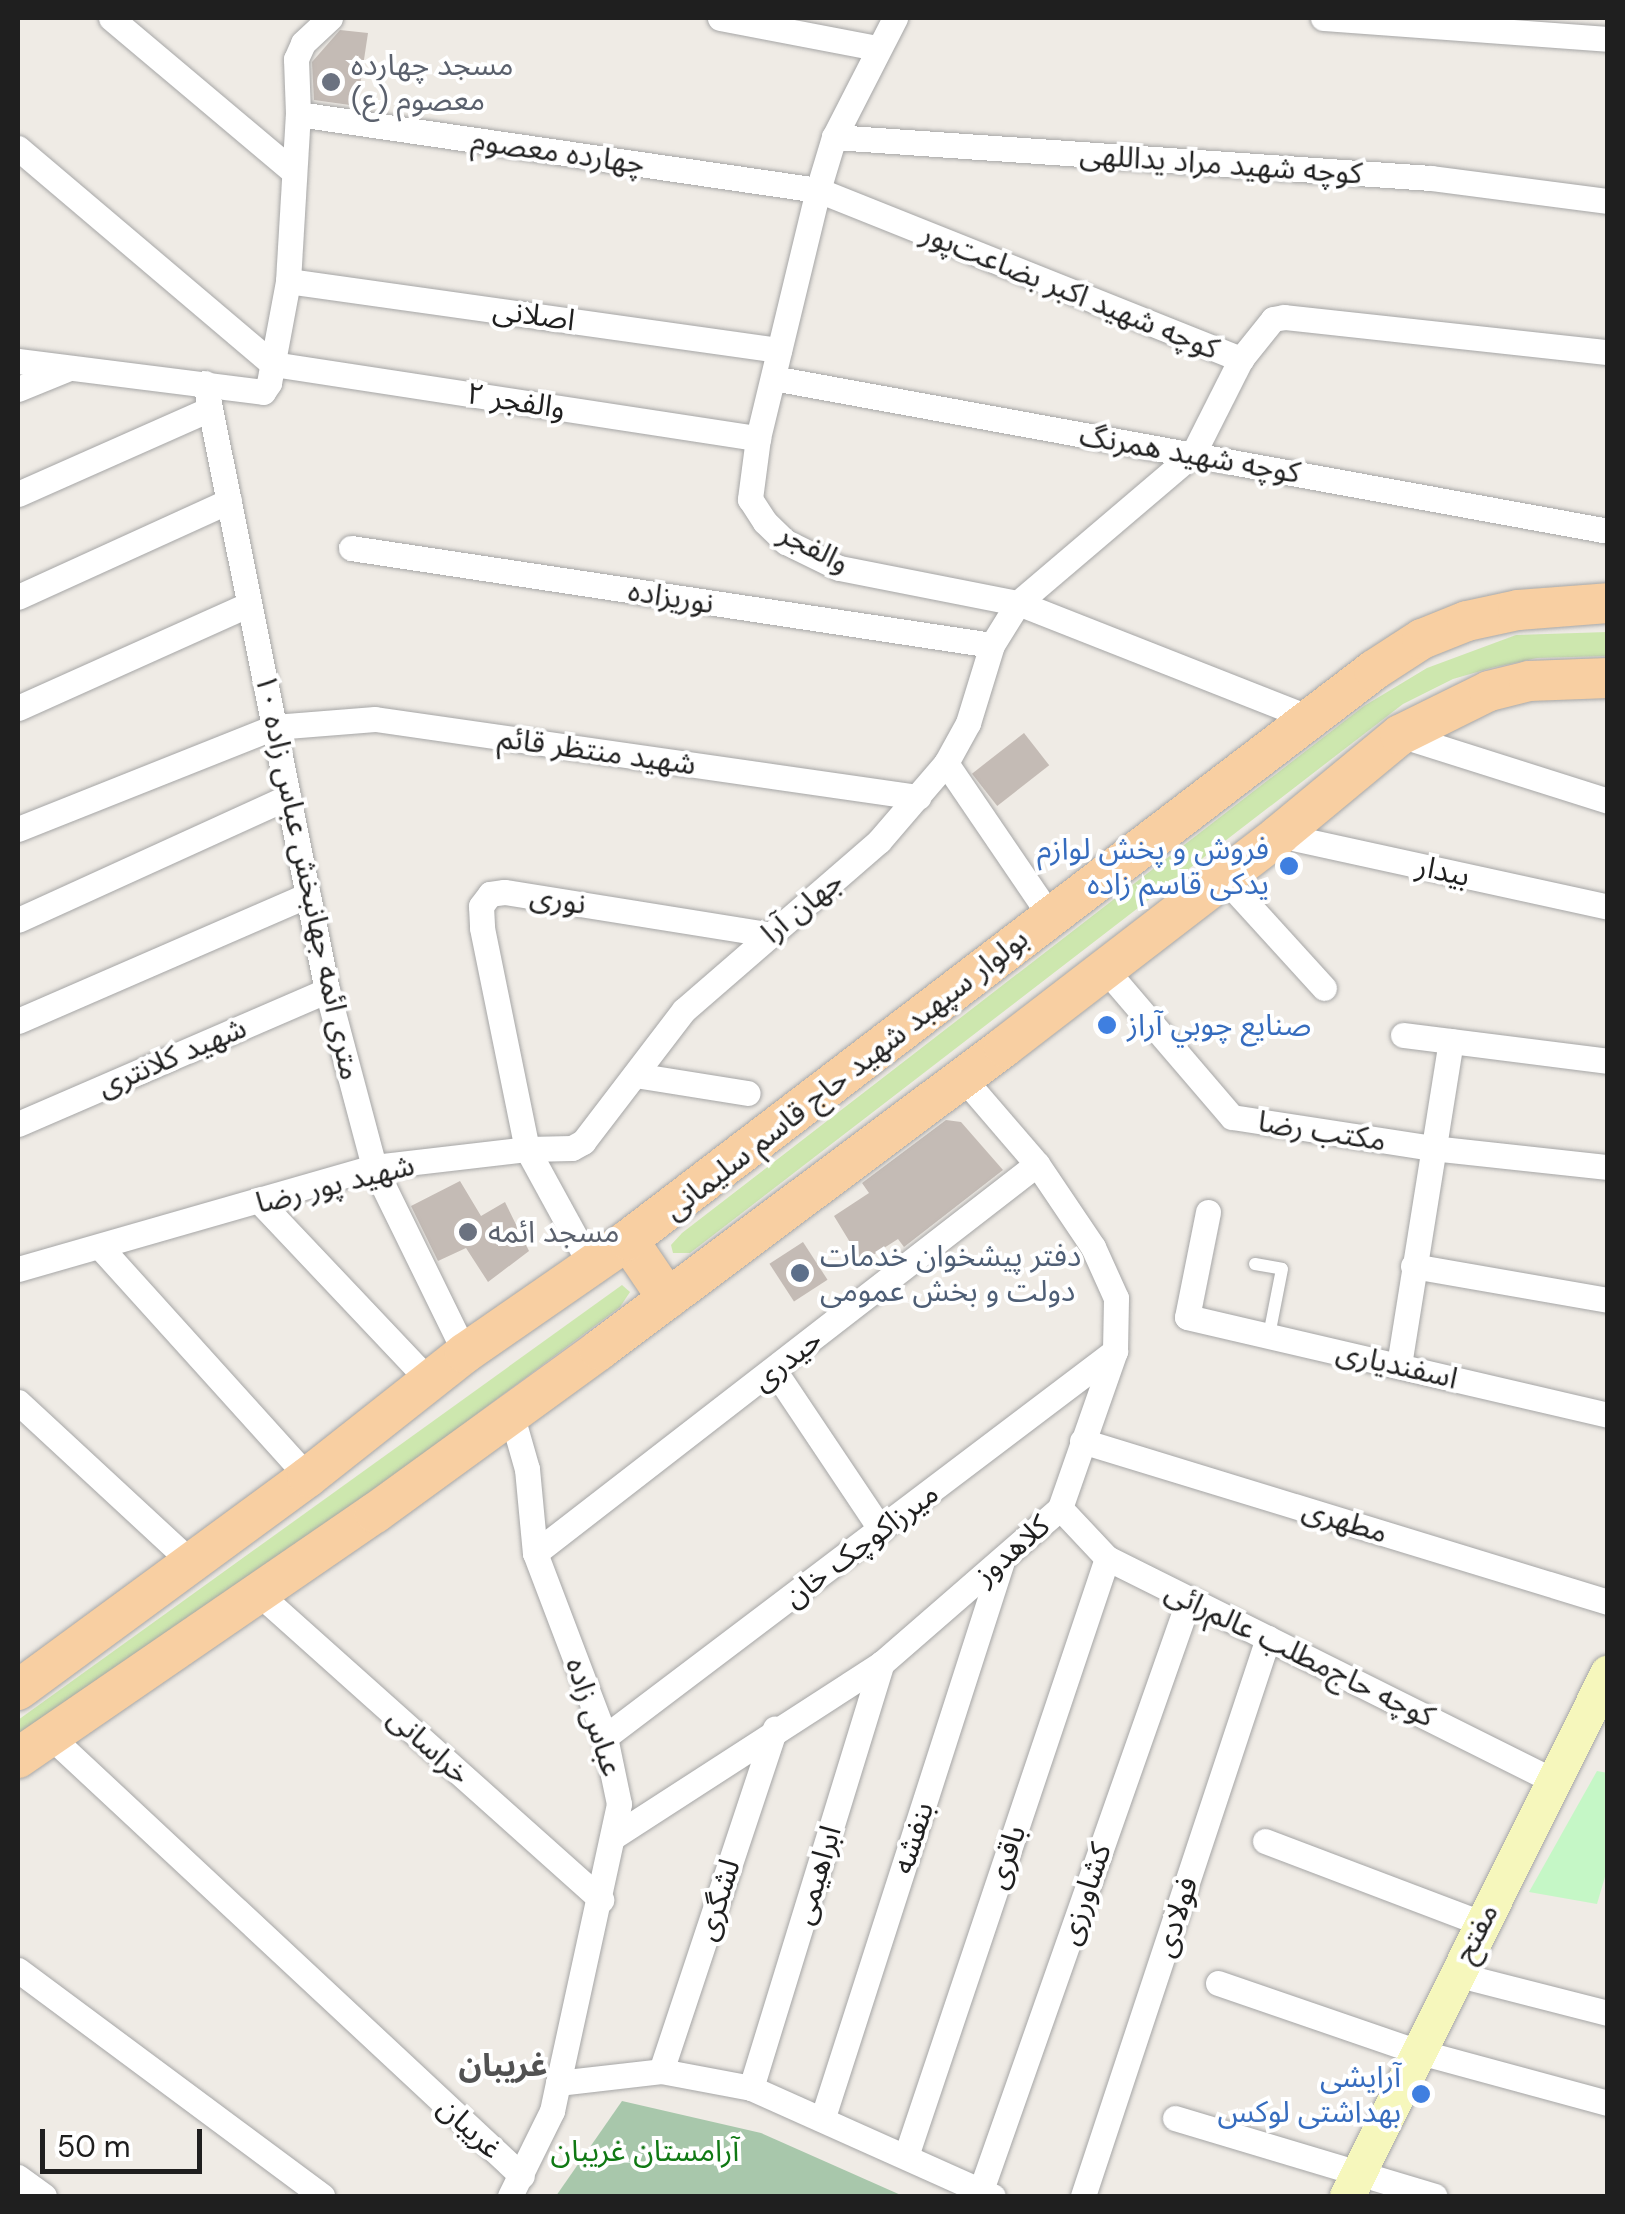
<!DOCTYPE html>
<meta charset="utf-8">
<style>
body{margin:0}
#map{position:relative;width:1625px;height:2214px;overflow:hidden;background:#efebe5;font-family:"DM Sans","Noto Sans Arabic",sans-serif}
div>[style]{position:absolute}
.grass>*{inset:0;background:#cde7ae}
.cemetery>*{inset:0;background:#a8c7ab}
.park>*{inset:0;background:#c5f7c6}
.building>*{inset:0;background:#c4bbb5;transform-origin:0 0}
.roads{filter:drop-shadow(0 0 2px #a6a6a6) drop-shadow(0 0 2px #a6a6a6)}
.service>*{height:12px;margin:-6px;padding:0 6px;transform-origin:6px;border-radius:6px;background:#fff}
.minor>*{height:25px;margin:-12.5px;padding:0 12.5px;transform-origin:12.5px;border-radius:12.5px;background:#fff}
.secondary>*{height:35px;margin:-17.5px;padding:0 17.5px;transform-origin:17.5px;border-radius:17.5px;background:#f6f7bc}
.primary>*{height:40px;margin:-20px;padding:0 20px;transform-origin:20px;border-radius:20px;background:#f8cfa2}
.dots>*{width:28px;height:28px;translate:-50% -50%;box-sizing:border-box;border:5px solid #fff;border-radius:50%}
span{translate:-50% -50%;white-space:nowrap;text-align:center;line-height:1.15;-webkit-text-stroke:8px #fff;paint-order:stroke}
.worship-label{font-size:30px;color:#5b616d}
.left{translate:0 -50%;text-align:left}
.street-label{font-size:30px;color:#1f1f1f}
.shop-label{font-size:30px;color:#366cbe}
.right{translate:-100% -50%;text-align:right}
.service-label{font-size:30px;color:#4e5e75}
.park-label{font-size:30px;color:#107914}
.neighbourhood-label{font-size:32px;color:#525252;font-weight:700}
.frame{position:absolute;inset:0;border:20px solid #1f1f1f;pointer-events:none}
.scale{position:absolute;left:40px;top:2129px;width:162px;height:45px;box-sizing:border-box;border:5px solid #1f1f1f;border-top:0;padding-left:12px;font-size:30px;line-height:35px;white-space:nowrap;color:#1f1f1f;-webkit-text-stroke:8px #fff;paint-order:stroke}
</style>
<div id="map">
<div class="grass">
<i style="clip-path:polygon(1607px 632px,1607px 656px,1537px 658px,1491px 668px,1453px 679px,1403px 704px,690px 1253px,673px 1253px,671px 1245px,682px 1233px,1364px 706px,1427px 668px,1516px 635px)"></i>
<i style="clip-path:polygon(622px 1285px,630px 1292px,620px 1307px,418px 1458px,18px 1741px,18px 1720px)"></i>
</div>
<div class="cemetery">
<i style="clip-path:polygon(622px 2101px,761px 2133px,903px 2196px,556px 2196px)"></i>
</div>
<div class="park">
<i style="clip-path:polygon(1597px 1771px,1608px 1773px,1607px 1870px,1597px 1904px,1529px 1892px)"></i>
</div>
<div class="building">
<i style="clip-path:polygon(340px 30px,368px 33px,357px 106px,314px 100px,312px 62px)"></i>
<i style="left:1024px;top:733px;width:41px;height:66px;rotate:52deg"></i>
<i style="clip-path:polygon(946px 1120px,961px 1122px,1003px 1170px,904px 1247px,898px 1239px,862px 1262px,834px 1216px,869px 1193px,862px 1183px)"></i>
<i style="clip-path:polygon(460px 1181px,481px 1216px,505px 1202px,529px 1251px,488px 1282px,466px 1248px,438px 1261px,411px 1206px)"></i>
<i style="left:803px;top:1242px;width:45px;height:40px;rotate:57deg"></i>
</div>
<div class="roads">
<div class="service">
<i style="left:1255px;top:1264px;width:27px;rotate:10deg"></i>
<i style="left:1282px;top:1269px;width:67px;rotate:101.1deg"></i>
</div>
<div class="minor">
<i style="left:111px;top:18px;width:239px;rotate:40.1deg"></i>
<i style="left:720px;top:18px;width:161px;rotate:10.8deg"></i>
<i style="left:895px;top:18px;width:134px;rotate:117.1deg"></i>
<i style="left:834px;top:137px;width:55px;rotate:106.8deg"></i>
<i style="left:818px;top:190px;width:255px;rotate:103.6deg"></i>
<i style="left:758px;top:438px;width:62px;rotate:97.5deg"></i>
<i style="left:750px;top:499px;width:27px;rotate:57deg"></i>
<i style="left:765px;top:522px;width:29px;rotate:44deg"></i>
<i style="left:786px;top:542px;width:59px;rotate:26.1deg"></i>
<i style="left:839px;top:568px;width:182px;rotate:11.1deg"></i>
<i style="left:1018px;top:603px;width:316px;rotate:21.5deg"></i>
<i style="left:1323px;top:18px;width:286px;rotate:4.2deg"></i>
<i style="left:298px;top:114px;width:526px;rotate:8.32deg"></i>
<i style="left:818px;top:190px;width:456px;rotate:21.8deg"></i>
<i style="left:1241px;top:359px;width:51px;rotate:-51.3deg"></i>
<i style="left:1273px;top:319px;width:11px;rotate:-10deg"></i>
<i style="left:1284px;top:317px;width:326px;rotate:6.2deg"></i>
<i style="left:834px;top:137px;width:598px;rotate:3.93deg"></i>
<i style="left:1431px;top:178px;width:178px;rotate:7.4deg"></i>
<i style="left:18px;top:148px;width:334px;rotate:40.3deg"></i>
<i style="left:273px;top:364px;width:491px;rotate:8.7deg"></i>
<i style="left:288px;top:281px;width:496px;rotate:8deg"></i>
<i style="left:18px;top:361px;width:247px;rotate:7.2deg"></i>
<i style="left:263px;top:392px;width:11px;rotate:-56deg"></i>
<i style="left:269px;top:383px;width:104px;rotate:-79.4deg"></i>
<i style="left:288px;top:281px;width:167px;rotate:-86.6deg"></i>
<i style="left:298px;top:114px;width:55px;rotate:-92.1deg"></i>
<i style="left:296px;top:59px;width:17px;rotate:-66deg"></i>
<i style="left:303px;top:43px;width:37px;rotate:-43deg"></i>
<i style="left:773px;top:378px;width:849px;rotate:10.38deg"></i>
<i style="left:205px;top:383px;width:619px;rotate:78.64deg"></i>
<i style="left:327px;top:990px;width:183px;rotate:75.1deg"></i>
<i style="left:374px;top:1167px;width:207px;rotate:63.9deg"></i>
<i style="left:18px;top:389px;width:53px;rotate:-22.2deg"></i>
<i style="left:18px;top:494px;width:210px;rotate:-23.9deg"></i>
<i style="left:351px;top:548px;width:648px;rotate:8.61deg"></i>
<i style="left:18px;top:597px;width:232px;rotate:-24.5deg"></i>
<i style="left:18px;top:708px;width:253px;rotate:-24.2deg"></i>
<i style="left:1400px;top:735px;width:218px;rotate:17.6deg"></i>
<i style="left:946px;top:763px;width:185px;rotate:55.8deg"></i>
<i style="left:18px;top:829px;width:276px;rotate:-21.7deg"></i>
<i style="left:274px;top:727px;width:101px;rotate:-4.5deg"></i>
<i style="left:375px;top:719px;width:549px;rotate:8.17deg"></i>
<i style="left:1279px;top:835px;width:337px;rotate:12.3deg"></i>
<i style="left:1223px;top:877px;width:150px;rotate:47.7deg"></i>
<i style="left:18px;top:920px;width:297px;rotate:-24.5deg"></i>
<i style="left:767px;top:934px;width:266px;rotate:-170.9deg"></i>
<i style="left:504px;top:892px;width:14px;rotate:172deg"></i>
<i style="left:490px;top:894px;width:15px;rotate:127deg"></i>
<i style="left:481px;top:906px;width:22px;rotate:87deg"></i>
<i style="left:482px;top:928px;width:226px;rotate:78.5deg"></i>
<i style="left:527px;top:1149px;width:45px;rotate:-1.3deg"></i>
<i style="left:572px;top:1148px;width:13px;rotate:-29deg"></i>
<i style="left:583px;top:1142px;width:166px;rotate:-52.6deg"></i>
<i style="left:684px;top:1010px;width:258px;rotate:-40.9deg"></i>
<i style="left:879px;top:841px;width:103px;rotate:-49.3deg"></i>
<i style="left:946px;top:763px;width:46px;rotate:-61.2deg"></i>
<i style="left:968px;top:723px;width:82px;rotate:-72.9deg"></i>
<i style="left:992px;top:645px;width:49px;rotate:-58.2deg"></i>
<i style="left:1018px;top:603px;width:230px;rotate:-40.4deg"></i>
<i style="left:1193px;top:454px;width:106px;rotate:-63.2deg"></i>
<i style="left:1105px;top:969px;width:195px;rotate:49.4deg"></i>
<i style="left:1232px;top:1117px;width:202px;rotate:8.8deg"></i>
<i style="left:1432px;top:1148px;width:177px;rotate:6.2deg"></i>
<i style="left:18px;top:1021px;width:316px;rotate:-23.5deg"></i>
<i style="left:1403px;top:1035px;width:207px;rotate:7.2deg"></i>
<i style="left:635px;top:1075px;width:114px;rotate:9.1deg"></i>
<i style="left:18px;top:1124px;width:337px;rotate:-23.4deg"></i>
<i style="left:259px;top:1201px;width:249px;rotate:46.6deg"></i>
<i style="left:1208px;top:1212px;width:107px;rotate:101.3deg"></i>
<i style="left:1187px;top:1317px;width:432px;rotate:13.1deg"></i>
<i style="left:101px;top:1248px;width:309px;rotate:47.9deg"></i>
<i style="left:1413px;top:1266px;width:198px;rotate:9.9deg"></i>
<i style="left:18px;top:1269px;width:370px;rotate:-16deg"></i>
<i style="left:374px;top:1167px;width:154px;rotate:-6.7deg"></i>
<i style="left:527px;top:1149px;width:133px;rotate:61.3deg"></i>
<i style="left:1399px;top:1365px;width:328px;rotate:-80.9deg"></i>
<i style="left:774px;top:1370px;width:192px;rotate:56.2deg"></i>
<i style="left:18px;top:1402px;width:237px;rotate:42.8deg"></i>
<i style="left:511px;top:1413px;width:58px;rotate:74.1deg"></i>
<i style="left:527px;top:1469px;width:84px;rotate:84.6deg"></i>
<i style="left:535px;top:1553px;width:197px;rotate:69.2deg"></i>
<i style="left:605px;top:1737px;width:68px;rotate:78.2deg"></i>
<i style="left:619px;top:1804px;width:286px;rotate:102.3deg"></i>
<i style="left:1082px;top:1441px;width:550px;rotate:17.02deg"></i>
<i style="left:1060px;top:1508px;width:69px;rotate:46.8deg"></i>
<i style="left:1107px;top:1558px;width:498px;rotate:26.5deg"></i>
<i style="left:535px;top:1553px;width:635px;rotate:-37.77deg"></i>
<i style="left:257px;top:1592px;width:462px;rotate:41.8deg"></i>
<i style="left:50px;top:1736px;width:645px;rotate:42.99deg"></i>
<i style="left:605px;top:1737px;width:640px;rotate:-37.12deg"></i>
<i style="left:613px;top:1837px;width:320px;rotate:-32.9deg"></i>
<i style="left:882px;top:1663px;width:236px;rotate:-41deg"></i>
<i style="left:1060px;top:1508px;width:166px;rotate:-70.7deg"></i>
<i style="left:1115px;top:1351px;width:53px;rotate:-88.9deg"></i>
<i style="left:1116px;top:1298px;width:56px;rotate:-114.3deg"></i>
<i style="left:1093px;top:1247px;width:100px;rotate:-124deg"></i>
<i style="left:1037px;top:1164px;width:113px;rotate:-130.7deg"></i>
<i style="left:1265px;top:1841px;width:231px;rotate:20.8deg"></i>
<i style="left:18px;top:1970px;width:379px;rotate:36.6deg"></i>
<i style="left:1455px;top:1974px;width:158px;rotate:14.3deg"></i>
<i style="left:1218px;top:1983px;width:209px;rotate:19deg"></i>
<i style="left:1416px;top:2051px;width:199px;rotate:15.2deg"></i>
<i style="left:661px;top:2071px;width:361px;rotate:-71.6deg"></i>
<i style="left:751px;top:2088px;width:445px;rotate:-72.9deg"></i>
<i style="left:823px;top:2117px;width:587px;rotate:-72.15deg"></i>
<i style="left:1175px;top:2118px;width:271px;rotate:16.7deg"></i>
<i style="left:906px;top:2156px;width:631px;rotate:-71.42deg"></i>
<i style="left:18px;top:2177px;width:32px;rotate:36deg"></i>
<i style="left:981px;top:2190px;width:627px;rotate:-70.61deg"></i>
<i style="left:510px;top:2196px;width:95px;rotate:-63.7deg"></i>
<i style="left:552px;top:2111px;width:29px;rotate:-78deg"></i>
<i style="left:558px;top:2083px;width:104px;rotate:-6.6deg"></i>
<i style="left:661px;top:2071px;width:92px;rotate:10.7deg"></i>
<i style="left:751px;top:2088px;width:265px;rotate:24.1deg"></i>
<i style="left:1083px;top:2196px;width:588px;rotate:-71.66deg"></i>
</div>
<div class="secondary">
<i style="left:1347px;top:2196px;width:585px;rotate:-63.52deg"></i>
</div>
<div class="primary">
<i style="left:628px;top:1240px;width:71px;rotate:55.9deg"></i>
<i style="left:18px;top:1690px;width:360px;rotate:-36.3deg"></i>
<i style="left:308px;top:1477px;width:200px;rotate:-38.3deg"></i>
<i style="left:465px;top:1353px;width:198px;rotate:-34.7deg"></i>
<i style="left:628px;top:1240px;width:939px;rotate:-37.38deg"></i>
<i style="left:1374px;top:670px;width:57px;rotate:-32.9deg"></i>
<i style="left:1422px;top:639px;width:48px;rotate:-21.8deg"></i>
<i style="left:1467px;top:621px;width:52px;rotate:-12.2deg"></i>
<i style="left:1518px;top:610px;width:90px;rotate:-4.4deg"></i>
<i style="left:18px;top:1758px;width:433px;rotate:-34.5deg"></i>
<i style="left:375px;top:1513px;width:277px;rotate:-36deg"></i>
<i style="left:599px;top:1350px;width:506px;rotate:-36.8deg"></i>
<i style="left:1004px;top:1047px;width:347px;rotate:-37.6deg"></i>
<i style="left:1279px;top:835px;width:157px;rotate:-39.6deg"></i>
<i style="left:1400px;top:735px;width:99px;rotate:-26.3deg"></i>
<i style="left:1489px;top:691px;width:41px;rotate:-14deg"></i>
<i style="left:1529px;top:681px;width:79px;rotate:-2.2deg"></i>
</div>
</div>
<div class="dots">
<i style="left:331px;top:82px;background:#6b7280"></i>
<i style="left:1289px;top:866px;background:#3f7fe0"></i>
<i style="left:1107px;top:1025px;background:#3f7fe0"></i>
<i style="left:468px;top:1232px;background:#6b7280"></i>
<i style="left:800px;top:1273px;background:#5c6f8a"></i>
<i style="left:1421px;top:2094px;background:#3f7fe0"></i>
</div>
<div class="worship-label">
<span class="left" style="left:351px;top:82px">مسجد چهارده<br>معصوم (ع)</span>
<span class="left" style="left:488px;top:1232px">مسجد ائمه</span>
</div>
<div class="street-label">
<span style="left:558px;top:152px;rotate:8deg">چهارده معصوم</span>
<span style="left:1221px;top:164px;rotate:4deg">کوچه شهید مراد یداللهی</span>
<span style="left:1070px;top:291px;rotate:22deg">کوچه شهید اکبر بضاعت‌پور</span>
<span style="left:534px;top:315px;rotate:8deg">اصلانی</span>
<span style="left:516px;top:401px;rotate:9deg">والفجر ۲</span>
<span style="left:1190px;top:454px;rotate:10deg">کوچه شهید همرنگ</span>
<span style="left:814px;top:548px;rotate:27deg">والفجر</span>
<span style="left:671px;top:597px;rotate:9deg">نوریزاده</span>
<span style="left:597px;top:751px;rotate:8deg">شهید منتظر قائم</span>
<span style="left:1443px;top:871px;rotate:12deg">بیدار</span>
<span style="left:308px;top:877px;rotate:78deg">۱۰ متری ائمه جهانبخش عباس زاده</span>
<span style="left:558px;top:900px;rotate:9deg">نوری</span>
<span style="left:802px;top:907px;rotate:-39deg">جهان آرا</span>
<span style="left:172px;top:1057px;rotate:-23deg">شهید کلانتری</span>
<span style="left:846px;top:1074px;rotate:-38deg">بولوار سپهبد شهید حاج قاسم سلیمانی</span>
<span style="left:1322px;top:1131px;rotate:9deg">مکتب رضا</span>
<span style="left:335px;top:1184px;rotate:-14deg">شهید پور رضا</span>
<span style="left:787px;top:1360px;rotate:-38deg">حیدری</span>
<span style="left:1397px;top:1365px;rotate:13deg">اسفندیاری</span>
<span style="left:1345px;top:1521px;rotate:17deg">مطهری</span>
<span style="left:861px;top:1545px;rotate:-37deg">میرزاکوچک خان</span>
<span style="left:1012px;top:1550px;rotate:-41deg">کلاهدوز</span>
<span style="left:1300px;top:1654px;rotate:26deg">کوچه حاج‌مطلب عالم‌رائی</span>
<span style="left:594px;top:1717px;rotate:72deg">عباس زاده</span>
<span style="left:429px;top:1746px;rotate:42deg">خراسانی</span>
<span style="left:913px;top:1838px;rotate:-72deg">بنفشه</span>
<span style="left:1006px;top:1857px;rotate:-71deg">باقری</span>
<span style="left:817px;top:1875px;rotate:-73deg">ابراهیمی</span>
<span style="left:1085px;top:1894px;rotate:-71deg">کشاورزی</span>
<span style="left:718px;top:1900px;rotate:-72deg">لشگری</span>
<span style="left:1176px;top:1917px;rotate:-72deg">فولادی</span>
<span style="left:1476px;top:1933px;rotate:-63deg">مفتح</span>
<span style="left:470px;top:2128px;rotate:43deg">غریبان</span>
</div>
<div class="shop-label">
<span class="right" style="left:1269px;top:866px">فروش و پخش لوازم<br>یدکی قاسم زاده</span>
<span class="left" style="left:1127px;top:1025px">صنايع چوبي آراز</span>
<span class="right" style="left:1401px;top:2094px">آرایشی<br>بهداشتی لوکس</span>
</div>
<div class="service-label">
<span class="left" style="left:820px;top:1273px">دفتر پیشخوان خدمات<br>دولت و بخش عمومی</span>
</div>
<div class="park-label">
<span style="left:645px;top:2151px">آرامستان غریبان</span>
</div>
<div class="neighbourhood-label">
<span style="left:503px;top:2065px">غریبان</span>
</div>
<div class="frame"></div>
<div class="scale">50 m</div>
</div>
